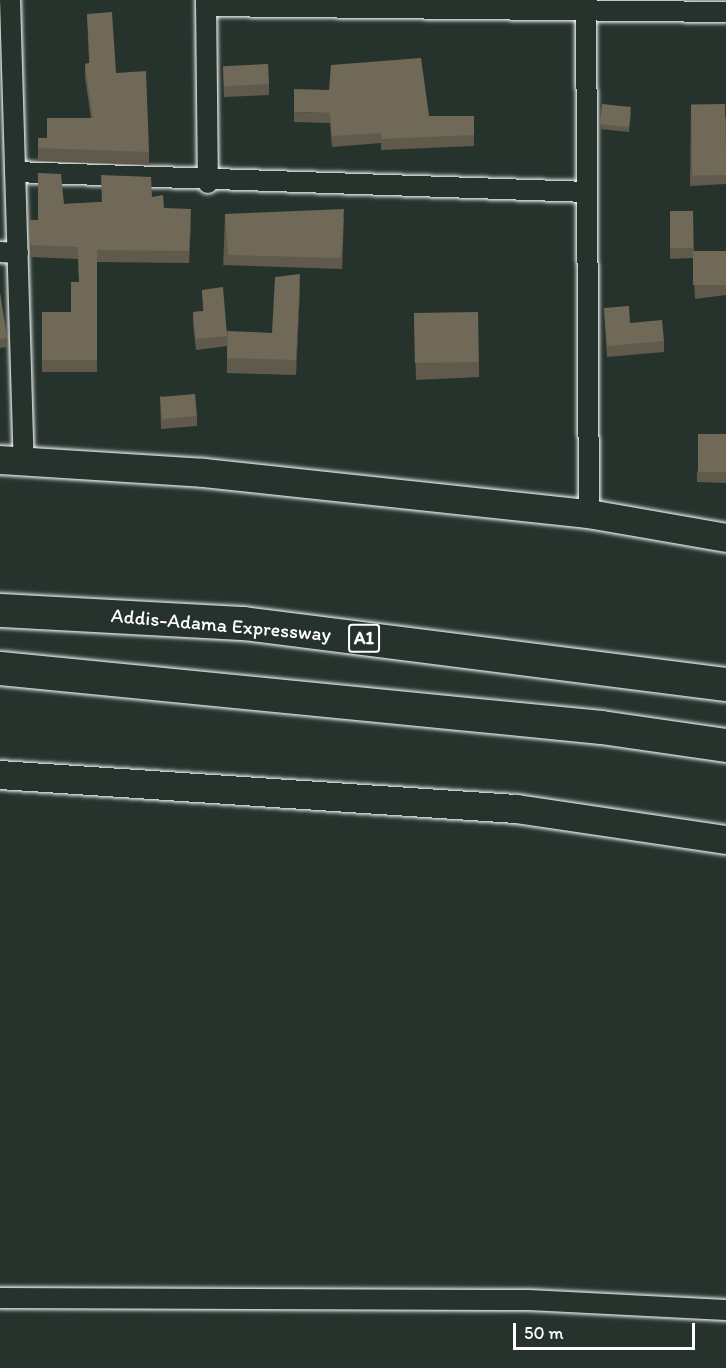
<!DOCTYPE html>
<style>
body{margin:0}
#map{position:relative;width:726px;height:1368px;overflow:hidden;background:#26332d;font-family:Itim,sans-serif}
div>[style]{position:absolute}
.roads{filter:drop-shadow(0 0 2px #fff) drop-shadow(0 0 2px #fff)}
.street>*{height:20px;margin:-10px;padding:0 10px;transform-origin:10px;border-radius:10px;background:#26332d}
.secondary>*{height:28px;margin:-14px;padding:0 14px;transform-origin:14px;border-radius:14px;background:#26332d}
.highway>*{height:33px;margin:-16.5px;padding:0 16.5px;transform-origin:16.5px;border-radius:16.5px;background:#26332d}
.wall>*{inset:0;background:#605a4c;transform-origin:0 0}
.shaded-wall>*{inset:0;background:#4e4a3e}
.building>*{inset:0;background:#706958;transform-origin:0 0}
span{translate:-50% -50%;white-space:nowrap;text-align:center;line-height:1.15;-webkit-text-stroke:4.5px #26332d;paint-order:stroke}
.shield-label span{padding:2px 4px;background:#26332d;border:2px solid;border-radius:4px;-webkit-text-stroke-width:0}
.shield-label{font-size:18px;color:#fff;font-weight:700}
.street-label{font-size:20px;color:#fff}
.scale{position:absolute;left:513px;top:1323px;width:182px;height:27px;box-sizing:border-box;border:3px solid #fff;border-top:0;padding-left:8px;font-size:18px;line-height:21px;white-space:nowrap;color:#fff;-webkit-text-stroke:4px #26332d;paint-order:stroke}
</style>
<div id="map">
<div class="roads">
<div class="street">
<i style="left:10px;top:0;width:462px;rotate:88.3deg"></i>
<i style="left:206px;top:0;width:183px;rotate:89.4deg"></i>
<i style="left:586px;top:0;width:514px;rotate:89.67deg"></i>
<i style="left:206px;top:6px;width:520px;rotate:0.66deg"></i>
<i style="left:15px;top:172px;width:572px;rotate:2deg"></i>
<i style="left:0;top:252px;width:18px;rotate:3deg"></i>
<i style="left:0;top:1298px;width:529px;rotate:0.22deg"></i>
<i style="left:529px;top:1300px;width:197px;rotate:2.9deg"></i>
</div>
<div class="secondary">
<i style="left:0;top:460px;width:204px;rotate:3.6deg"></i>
<i style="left:204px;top:473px;width:387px;rotate:6.1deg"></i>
<i style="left:589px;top:514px;width:139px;rotate:9.9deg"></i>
<i style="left:0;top:775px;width:517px;rotate:3.77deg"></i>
<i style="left:516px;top:809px;width:212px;rotate:8.4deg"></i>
</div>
<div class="highway">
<i style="left:0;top:610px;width:243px;rotate:3.1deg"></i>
<i style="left:243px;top:623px;width:487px;rotate:7.2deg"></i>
<i style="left:0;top:668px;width:604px;rotate:5.61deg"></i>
<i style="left:601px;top:727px;width:126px;rotate:8.2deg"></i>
</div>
</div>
<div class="wall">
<i style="clip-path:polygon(87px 14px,116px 73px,149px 152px,149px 165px,38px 161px,38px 138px,47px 138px,91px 118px,85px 77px,85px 64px,89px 63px)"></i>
<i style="clip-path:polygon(223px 66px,269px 84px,269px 95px,224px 97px)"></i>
<i style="clip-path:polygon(691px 106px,726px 118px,726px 184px,690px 186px)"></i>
<i style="clip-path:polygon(294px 112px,429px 116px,474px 116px,474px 146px,381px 150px,381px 143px,332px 147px,330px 123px,294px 122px)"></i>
<i style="clip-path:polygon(631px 112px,629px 132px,600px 129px,600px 124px)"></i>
<i style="clip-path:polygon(152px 197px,164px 208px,191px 221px,189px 263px,97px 262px,97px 372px,42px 372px,42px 312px,71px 312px,79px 282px,78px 259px,30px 257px,30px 245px,38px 220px,64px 204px,101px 202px)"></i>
<i style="clip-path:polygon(670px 211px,693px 211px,694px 253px,726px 251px,726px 295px,695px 299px,693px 258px,670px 259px)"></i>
<i style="left:225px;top:214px;width:119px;height:51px;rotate:2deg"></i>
<i style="clip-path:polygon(300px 289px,296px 375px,227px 373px,227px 346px,196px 350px,193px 323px,193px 312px,203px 311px,202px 290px,228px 332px,272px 333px)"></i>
<i style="clip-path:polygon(0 293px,7px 338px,7px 347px,0 348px)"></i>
<i style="clip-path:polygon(604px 308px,630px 323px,664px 341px,664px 352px,607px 357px)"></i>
<i style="clip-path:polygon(414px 314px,479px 362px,479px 377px,416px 380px)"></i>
<i style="clip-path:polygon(160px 396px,197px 416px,197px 426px,161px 429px)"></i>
<i style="clip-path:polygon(726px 434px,726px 483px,697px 482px,697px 472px)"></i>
</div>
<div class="shaded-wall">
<i style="clip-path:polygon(191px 209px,191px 221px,189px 263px,189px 251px)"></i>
<i style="clip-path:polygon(300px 274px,300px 289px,296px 375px,296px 360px)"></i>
</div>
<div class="building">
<i style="clip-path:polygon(112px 12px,116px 73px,146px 71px,149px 152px,38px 148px,38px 138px,47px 138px,47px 118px,93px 118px,85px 64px,90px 63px,87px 14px)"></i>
<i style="clip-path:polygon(421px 58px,429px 116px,474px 116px,474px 135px,381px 139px,381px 133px,332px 136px,330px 113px,294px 112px,294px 89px,329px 90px,331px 65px)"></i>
<i style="left:268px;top:64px;width:20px;height:45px;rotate:87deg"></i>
<i style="left:602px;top:104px;width:29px;height:20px;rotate:6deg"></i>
<i style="left:725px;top:104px;width:71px;height:34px;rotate:89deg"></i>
<i style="clip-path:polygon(38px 173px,61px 174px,64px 204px,102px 202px,101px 175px,151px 177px,152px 197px,163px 195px,164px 208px,191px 209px,189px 251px,97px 250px,97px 360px,42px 360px,42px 312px,71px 312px,71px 282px,79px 282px,78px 247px,30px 245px,30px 220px,38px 220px)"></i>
<i style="clip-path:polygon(344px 209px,341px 258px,228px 255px,225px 214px)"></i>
<i style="left:670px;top:211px;width:23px;height:37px"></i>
<i style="left:726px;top:251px;width:34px;height:33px;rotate:90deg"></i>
<i style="clip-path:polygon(300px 274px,296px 360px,227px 358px,228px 331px,272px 333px,275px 277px)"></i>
<i style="clip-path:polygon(223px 287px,227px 336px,196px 339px,193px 312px,204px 311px,202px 290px)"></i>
<i style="clip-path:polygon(0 293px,7px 338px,0 339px)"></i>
<i style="clip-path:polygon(629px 306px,630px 323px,662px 320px,664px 341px,607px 346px,604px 308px)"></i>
<i style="left:478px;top:312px;width:50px;height:64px;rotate:89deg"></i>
<i style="left:195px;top:394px;width:22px;height:35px;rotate:85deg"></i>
<i style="left:698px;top:434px;width:28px;height:38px"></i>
</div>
<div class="shield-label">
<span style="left:364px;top:638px">A1</span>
</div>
<div class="street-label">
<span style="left:221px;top:625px;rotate:5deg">Addis-Adama Expressway</span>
</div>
<div class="scale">50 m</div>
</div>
